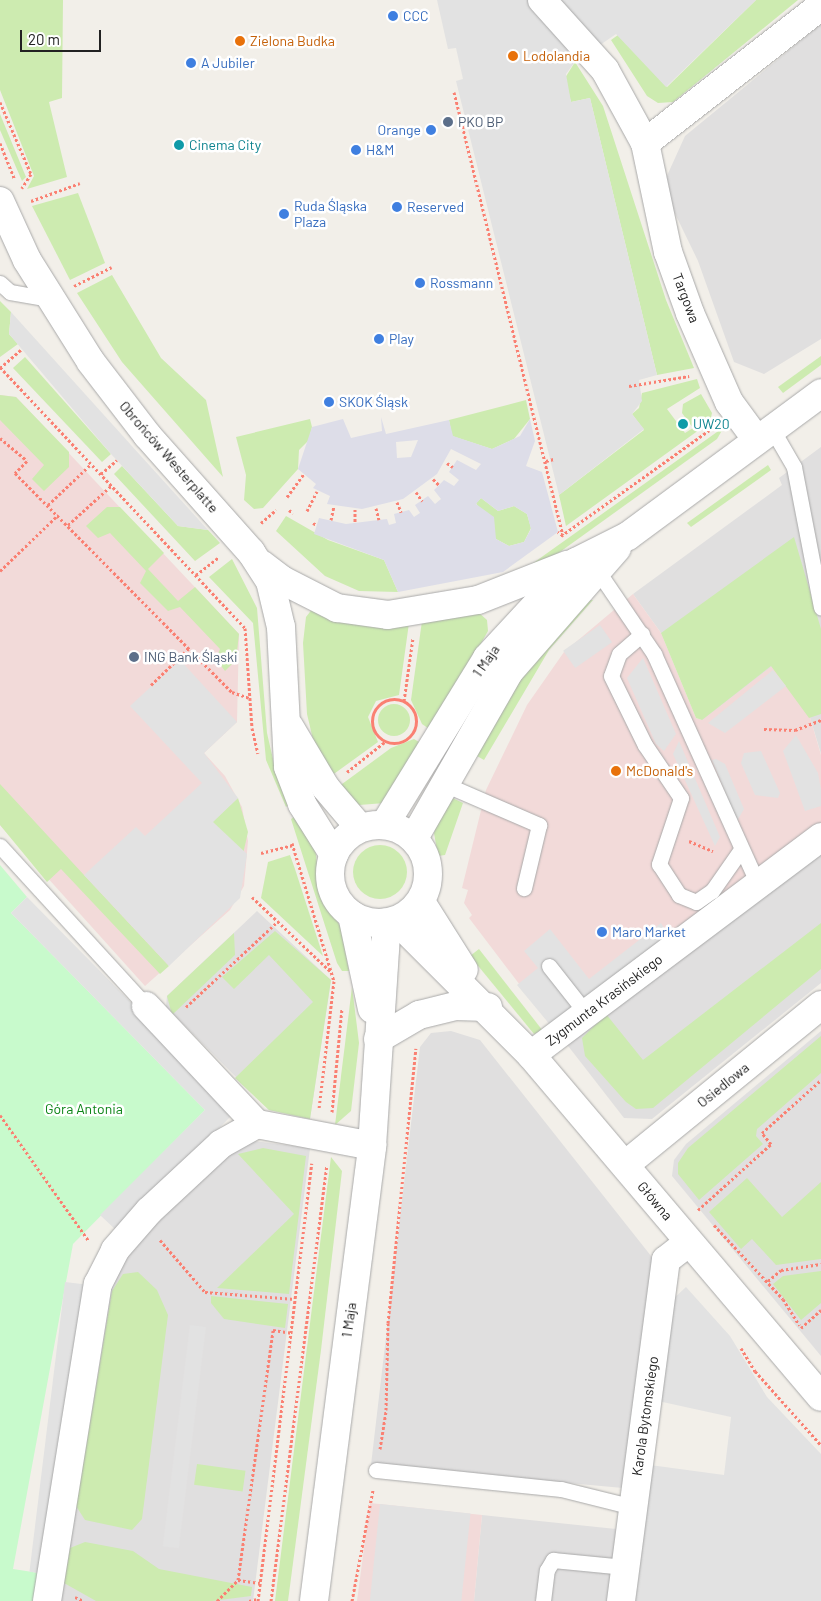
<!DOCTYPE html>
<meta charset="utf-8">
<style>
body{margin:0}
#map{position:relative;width:821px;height:1601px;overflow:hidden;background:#f2efe9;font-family:Barlow,sans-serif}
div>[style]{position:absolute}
.residential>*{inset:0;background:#e0dfdf}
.commercial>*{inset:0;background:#f2dad9}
.grass>*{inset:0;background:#cdebb0;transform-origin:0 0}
.round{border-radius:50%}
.park>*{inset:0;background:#c8facc}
.parking>*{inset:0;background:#e2e2e2;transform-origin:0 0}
.plaza>*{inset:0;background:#dddde8}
.path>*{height:3px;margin-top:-1.5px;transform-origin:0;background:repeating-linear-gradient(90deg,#fa8072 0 2.5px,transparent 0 5px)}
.path>.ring{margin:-1.5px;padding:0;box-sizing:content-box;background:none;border:3px solid #fa8072;border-radius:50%}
.roads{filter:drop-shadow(0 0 1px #a9a9a9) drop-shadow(0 0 1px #a9a9a9)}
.service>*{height:15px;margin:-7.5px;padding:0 7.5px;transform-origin:7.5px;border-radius:7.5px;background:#fff}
.minor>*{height:28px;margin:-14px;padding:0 14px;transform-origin:14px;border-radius:14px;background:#fff}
.tertiary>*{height:28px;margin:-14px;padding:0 14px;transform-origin:14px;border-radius:14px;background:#fff}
.tertiary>.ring{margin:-14px;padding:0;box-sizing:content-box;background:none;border:28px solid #fff;border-radius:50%}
.dots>*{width:14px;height:14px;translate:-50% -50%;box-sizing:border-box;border:2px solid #fff;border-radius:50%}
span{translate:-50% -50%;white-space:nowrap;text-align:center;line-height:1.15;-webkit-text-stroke:5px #fff;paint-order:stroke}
.shop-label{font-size:14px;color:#366cbe}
.left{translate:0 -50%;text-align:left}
.right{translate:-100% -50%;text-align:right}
.food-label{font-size:14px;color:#c56008}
.service-label{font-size:14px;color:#4e5e75}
.culture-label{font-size:14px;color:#0d838f}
.street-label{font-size:14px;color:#222}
.park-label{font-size:14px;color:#0c8416}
.scale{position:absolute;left:20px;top:30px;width:81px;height:22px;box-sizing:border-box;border:2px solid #222;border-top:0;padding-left:6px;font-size:15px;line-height:18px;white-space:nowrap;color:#222;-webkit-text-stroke:4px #fff;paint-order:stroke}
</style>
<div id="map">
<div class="residential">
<i style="clip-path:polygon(821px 24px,821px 339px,764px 374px,734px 362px,698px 261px,667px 197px,666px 178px,685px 136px)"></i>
<i style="clip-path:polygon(821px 447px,821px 754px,809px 714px,702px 720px,661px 633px,633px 594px,782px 485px,779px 478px)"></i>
<i style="clip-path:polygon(821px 845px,821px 983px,652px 1119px,624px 1118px,565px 1042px)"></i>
<i style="clip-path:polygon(257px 911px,331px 980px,310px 1119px,269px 1110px,166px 1007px,167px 996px)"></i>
<i style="clip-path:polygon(451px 1031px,480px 1040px,655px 1261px,623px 1488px,371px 1465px,420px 1047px,431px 1033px)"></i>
<i style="clip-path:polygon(821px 1031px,821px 1356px,672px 1176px,674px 1160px,686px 1144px)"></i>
<i style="clip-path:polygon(254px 1141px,310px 1148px,253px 1601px,58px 1601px,108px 1288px,138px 1237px,222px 1156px)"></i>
<i style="clip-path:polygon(482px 1515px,616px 1529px,608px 1601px,474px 1601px)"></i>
</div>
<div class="commercial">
<i style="clip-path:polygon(0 395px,16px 397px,239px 634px,237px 722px,204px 753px,225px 776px,242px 807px,248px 841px,244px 886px,230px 910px,145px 986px,0 825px)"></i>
<i style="clip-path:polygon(633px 594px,661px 633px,696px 718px,702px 720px,772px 666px,809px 714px,821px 755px,821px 828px,551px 1026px,469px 918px,472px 915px,464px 903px,468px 890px,462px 888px,486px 790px,527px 705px,564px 652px)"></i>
<i style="clip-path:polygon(370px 1503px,482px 1515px,474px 1601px,357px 1601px)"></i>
</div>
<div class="grass">
<i style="clip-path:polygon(0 0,63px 0,62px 98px,49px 102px,67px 177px,27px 189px,34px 176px,0 90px)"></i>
<i style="clip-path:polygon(756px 0,798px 0,673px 102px,658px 103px,647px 96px,611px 40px,618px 35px,667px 87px)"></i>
<i style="clip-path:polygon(575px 62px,603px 106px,666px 300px,694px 368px,657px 375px,590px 98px,571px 102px,565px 78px)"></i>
<i style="clip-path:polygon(0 114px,26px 177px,22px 181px,0 130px)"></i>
<i style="clip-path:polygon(78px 193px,105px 263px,70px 280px,32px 206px)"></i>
<i style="clip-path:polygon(112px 275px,161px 358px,206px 400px,223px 477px,122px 362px,77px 293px)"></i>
<i style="clip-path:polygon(0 301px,11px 312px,9px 334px,18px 344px,0 357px)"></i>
<i style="clip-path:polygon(821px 356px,821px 365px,783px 393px,778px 387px)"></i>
<i style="clip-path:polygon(25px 357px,111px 454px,102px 462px,13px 368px)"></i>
<i style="clip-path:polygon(697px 379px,700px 388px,667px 409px,685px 433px,693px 428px,682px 413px,683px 404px,701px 394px,712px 413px,710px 422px,566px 526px,559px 495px,644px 430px,632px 414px,639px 408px,642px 393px)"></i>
<i style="clip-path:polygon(0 395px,16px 397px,69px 452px,69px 467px,44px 491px,32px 479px,44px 465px,0 420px)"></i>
<i style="clip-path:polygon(526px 400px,530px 419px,514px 439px,492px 449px,452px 436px,449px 420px)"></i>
<i style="clip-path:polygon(310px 419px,312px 427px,309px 440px,299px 450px,298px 469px,263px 508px,254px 509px,244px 500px,246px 475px,236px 437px)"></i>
<i style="clip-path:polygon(724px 427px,717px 439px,539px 567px,508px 581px)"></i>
<i style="clip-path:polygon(768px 465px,771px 470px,760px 478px,691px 527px,687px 523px)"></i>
<i style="clip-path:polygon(122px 466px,178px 526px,208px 530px,220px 543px,195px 561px,114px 474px)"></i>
<i style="clip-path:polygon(481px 498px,498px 511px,514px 506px,527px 514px,531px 528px,524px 542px,509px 546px,496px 539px,476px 503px)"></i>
<i style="clip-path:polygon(107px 507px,120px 507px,164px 553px,148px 569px,178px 601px,195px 587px,239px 634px,236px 660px,225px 671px,216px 659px,220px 649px,180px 607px,168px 611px,140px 583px,146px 571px,110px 533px,98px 538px,86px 526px)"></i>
<i style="clip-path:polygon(286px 516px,328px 540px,384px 560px,398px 592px,359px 591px,325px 576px,276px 531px)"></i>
<i style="clip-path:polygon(794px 537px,821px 629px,821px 714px,809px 718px,771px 666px,702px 720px,696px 718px,661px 633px)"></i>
<i style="clip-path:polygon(232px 559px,257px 608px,267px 733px,275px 768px,291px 802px,286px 807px,266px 760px,253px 623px,209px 577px)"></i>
<i style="clip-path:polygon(585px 600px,593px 600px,549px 650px,484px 760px,470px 752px,497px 707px)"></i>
<i style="clip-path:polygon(313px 608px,409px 623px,399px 695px,376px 701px,368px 717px,378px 742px,331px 776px,315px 748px,307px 714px,303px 643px,306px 617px)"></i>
<i style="clip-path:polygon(478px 612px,487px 620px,488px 631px,432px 731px,422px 724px,411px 700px,422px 621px)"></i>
<i class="round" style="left:378px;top:704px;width:32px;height:32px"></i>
<i style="clip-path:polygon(414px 739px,424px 745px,385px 803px,359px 805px,338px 787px,391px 748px)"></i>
<i style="clip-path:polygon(0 784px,84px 875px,169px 966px,160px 974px,61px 869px,47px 882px,0 825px)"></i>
<i style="clip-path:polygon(446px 795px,463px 803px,445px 855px,438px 856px,434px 833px)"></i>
<i style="clip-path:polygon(238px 798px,248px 832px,243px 854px,212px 822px)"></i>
<i style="clip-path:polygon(298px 814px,315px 847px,320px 888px,341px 928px,349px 971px,342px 971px,337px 963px,320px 910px,291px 819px)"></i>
<i class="round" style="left:353px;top:845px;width:54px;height:54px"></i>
<i style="clip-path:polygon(290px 855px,295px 869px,323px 956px,261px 898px,268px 862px)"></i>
<i style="clip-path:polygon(821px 923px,821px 969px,653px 1108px,636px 1109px,626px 1102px,585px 1056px,582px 1038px,606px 1014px,643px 1060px)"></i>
<i style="clip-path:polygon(275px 931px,331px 980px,310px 1119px,269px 1110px,235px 1078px,313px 1002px,269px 955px,234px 989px,222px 977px)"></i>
<i style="clip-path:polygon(234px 933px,235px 955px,172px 1015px,167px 996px)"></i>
<i style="clip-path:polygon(479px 949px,543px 1031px,534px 1034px,470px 956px)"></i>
<i style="clip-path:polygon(352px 987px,359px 1043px,351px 1111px,335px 1125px)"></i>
<i style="clip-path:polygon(821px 1036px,821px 1073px,757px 1129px,756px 1136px,763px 1144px,699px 1200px,678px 1174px,678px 1163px,688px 1148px)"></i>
<i style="clip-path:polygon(263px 1148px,306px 1156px,289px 1294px,217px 1288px,294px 1214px,238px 1154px)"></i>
<i style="clip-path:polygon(331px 1157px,342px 1171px,321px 1350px,288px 1601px,275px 1601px)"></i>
<i style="clip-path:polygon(747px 1178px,782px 1217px,821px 1182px,821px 1259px,776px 1265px,752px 1239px,741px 1249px,709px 1212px)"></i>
<i style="clip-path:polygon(821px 1271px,821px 1303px,801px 1320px,773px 1284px,783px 1276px)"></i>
<i style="clip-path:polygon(138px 1272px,157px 1290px,168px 1315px,142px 1519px,132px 1530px,85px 1520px,76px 1506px,112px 1291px,123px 1274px)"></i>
<i style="clip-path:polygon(211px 1296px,288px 1304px,285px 1328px,224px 1319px,211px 1303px)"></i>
<i style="left:197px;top:1464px;width:49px;height:21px;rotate:8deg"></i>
<i style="clip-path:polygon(85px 1542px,133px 1551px,159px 1569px,252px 1587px,251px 1596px,212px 1601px,96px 1601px,64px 1583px,70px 1548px)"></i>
</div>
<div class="park">
<i style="clip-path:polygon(0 865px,27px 897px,11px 913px,205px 1110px,73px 1244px,13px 1569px,39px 1573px,35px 1601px,0 1601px)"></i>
</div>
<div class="parking">
<i style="clip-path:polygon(437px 0,756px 0,666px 87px,616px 34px,574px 63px,566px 74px,571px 102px,590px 98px,657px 375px,639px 380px,642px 401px,632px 414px,644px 429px,559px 495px,456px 81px,463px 79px,456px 48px,448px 49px)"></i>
<i style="clip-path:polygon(11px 312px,131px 445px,208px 530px,178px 526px,111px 454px,9px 334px)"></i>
<i style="left:600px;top:625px;width:21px;height:45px;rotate:55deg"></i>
<i style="clip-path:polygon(643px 658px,676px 734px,664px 751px,656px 744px,627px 678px)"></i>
<i style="clip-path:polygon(180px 660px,237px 722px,204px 753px,238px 798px,213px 822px,247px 854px,240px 898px,169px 966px,84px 875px,136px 827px,145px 836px,202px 783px,130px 706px)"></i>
<i style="clip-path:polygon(773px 670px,786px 686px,725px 733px,708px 723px)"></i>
<i style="clip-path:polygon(796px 735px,818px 773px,821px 790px,821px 806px,805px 811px,783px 751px)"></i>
<i style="clip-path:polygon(679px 741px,720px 837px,715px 846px,673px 754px)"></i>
<i style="clip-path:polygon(761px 751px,780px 793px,778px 798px,755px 795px,741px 763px,744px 753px)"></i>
<i style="clip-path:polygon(716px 759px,725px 764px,744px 809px,737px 821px,712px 760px)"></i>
<i style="clip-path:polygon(27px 897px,237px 1110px,117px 1231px,100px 1215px,205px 1110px,11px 913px)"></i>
<i style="clip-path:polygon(661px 923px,672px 941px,551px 1026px,517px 985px,538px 968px,524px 951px,550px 929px,589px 979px)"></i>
<i style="left:65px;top:1282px;width:23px;height:292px;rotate:7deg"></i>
<i style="clip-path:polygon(686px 1287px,730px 1336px,767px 1397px,821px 1454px,821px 1601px,632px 1601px,650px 1465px,724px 1475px,731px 1417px,658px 1401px,671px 1301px)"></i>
<i style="left:190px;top:1325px;width:16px;height:223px;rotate:7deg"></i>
<i style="left:380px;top:1504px;width:91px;height:98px;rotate:6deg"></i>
</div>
<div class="plaza">
<i style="clip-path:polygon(evenodd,381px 417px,386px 434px,449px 420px,453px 436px,492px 449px,520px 436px,530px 419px,535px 441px,526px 466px,542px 472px,558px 532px,503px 572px,398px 592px,384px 560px,314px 534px,319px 518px,346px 524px,387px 519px,389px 525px,396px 523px,394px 514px,409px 510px,414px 517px,420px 513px,415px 505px,428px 496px,435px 504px,441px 499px,434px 490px,444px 480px,454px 486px,459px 480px,449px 472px,457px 460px,476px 470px,481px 464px,451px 449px,437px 474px,403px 499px,362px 509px,327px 504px,330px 496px,313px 488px,316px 484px,298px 469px,312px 427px,343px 419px,351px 438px,382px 431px,381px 417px,418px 440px,411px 457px,397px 458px,396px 442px,418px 440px,381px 417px,481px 498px,498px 511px,514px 506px,527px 514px,531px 529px,524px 542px,509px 546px,496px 539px,494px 517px,476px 504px,481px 498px)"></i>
</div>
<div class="path">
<i style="left:454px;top:92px;width:456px;rotate:76.2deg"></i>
<i style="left:563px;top:535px;width:6px;rotate:-149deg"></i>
<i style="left:0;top:102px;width:78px;rotate:66.7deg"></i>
<i style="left:31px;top:174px;width:17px;rotate:123deg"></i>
<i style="left:0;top:143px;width:38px;rotate:68deg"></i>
<i style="left:31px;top:201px;width:52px;rotate:-20.2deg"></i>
<i style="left:74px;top:286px;width:42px;rotate:-26.6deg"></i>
<i style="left:0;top:367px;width:358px;rotate:46.8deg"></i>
<i style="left:245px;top:628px;width:100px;rotate:86deg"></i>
<i style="left:252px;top:728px;width:26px;rotate:77deg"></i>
<i style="left:0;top:368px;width:29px;rotate:-41deg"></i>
<i style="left:629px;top:386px;width:61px;rotate:-9.5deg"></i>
<i style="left:0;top:438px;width:35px;rotate:40deg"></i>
<i style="left:27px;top:461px;width:17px;rotate:135deg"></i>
<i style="left:15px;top:473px;width:308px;rotate:45.3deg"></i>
<i style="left:232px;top:692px;width:18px;rotate:19deg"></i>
<i style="left:546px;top:461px;width:8px;rotate:-14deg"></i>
<i style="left:447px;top:463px;width:7px;rotate:34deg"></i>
<i style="left:101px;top:474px;width:21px;rotate:-41deg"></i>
<i style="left:433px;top:479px;width:8px;rotate:45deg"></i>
<i style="left:416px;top:492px;width:11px;rotate:56deg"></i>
<i style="left:287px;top:497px;width:29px;rotate:-54deg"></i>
<i style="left:397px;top:502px;width:11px;rotate:68deg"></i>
<i style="left:48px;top:505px;width:59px;rotate:-43.6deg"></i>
<i style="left:376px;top:508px;width:12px;rotate:76deg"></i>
<i style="left:355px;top:509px;width:13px;rotate:90deg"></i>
<i style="left:289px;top:510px;width:5px;rotate:37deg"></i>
<i style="left:307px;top:511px;width:22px;rotate:-63deg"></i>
<i style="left:331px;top:520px;width:14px;rotate:-78deg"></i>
<i style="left:261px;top:523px;width:20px;rotate:-41deg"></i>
<i style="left:313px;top:523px;width:4px;rotate:27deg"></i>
<i style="left:68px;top:525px;width:59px;rotate:-42.3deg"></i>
<i style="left:561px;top:536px;width:188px;rotate:-35.5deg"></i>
<i style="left:0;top:571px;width:81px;rotate:-44deg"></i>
<i style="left:196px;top:575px;width:29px;rotate:-38deg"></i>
<i style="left:151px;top:685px;width:53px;rotate:-44.2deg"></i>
<i class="ring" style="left:372px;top:699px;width:41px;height:41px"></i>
<i style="left:404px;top:701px;width:64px;rotate:-81.9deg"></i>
<i style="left:764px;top:729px;width:31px;rotate:2deg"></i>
<i style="left:795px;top:730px;width:28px;rotate:-21deg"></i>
<i style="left:347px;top:772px;width:50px;rotate:-38.5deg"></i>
<i style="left:689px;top:841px;width:26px;rotate:23deg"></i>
<i style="left:292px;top:843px;width:144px;rotate:73.1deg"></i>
<i style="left:334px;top:981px;width:129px;rotate:96.7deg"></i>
<i style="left:261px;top:853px;width:32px;rotate:-14deg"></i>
<i style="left:252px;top:897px;width:109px;rotate:43.5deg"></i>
<i style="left:186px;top:1007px;width:125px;rotate:-43deg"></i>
<i style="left:332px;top:1112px;width:104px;rotate:-84.5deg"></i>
<i style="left:0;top:1115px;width:154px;rotate:54.8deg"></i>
<i style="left:698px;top:1210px;width:98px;rotate:-42.1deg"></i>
<i style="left:771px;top:1144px;width:14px;rotate:-129deg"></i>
<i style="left:762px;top:1133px;width:79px;rotate:-41.9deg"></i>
<i style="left:714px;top:1225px;width:101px;rotate:47deg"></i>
<i style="left:783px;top:1299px;width:31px;rotate:58deg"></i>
<i style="left:160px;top:1240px;width:69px;rotate:49.1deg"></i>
<i style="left:205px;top:1292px;width:90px;rotate:4.4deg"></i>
<i style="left:768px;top:1281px;width:17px;rotate:-40deg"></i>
<i style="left:781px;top:1270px;width:40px;rotate:-8.5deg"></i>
<i style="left:801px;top:1328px;width:27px;rotate:-42deg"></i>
<i style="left:741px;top:1348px;width:27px;rotate:59deg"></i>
<i style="left:755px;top:1371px;width:99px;rotate:48.3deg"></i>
<i style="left:380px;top:1449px;width:39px;rotate:-81deg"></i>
<i style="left:386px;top:1410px;width:87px;rotate:-88.7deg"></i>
<i style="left:388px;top:1323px;width:276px;rotate:-84.2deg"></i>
<i style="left:238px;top:1580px;width:252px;rotate:-82deg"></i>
<i style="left:273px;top:1330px;width:18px;rotate:9deg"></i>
<i style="left:75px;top:1597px;width:10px;rotate:24deg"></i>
<i style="left:217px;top:1601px;width:30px;rotate:-45deg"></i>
<i style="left:238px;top:1580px;width:22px;rotate:8deg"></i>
<i style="left:249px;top:1601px;width:9px;rotate:-13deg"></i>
<i style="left:258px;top:1601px;width:441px;rotate:-83deg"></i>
<i style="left:271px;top:1601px;width:440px;rotate:-82.7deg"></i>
<i style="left:352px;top:1601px;width:113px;rotate:-79.3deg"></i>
</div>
<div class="roads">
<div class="service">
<i style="left:0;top:283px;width:13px;rotate:42deg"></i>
<i style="left:10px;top:292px;width:41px;rotate:9.9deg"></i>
<i style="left:772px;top:429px;width:44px;rotate:59.9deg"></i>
<i style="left:794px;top:467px;width:143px;rotate:79.1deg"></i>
<i style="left:597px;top:570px;width:102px;rotate:55.8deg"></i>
<i style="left:654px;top:654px;width:252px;rotate:65.7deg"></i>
<i style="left:642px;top:634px;width:30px;rotate:139deg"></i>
<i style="left:619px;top:654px;width:23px;rotate:110deg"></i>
<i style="left:611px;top:676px;width:77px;rotate:63.8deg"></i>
<i style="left:645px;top:745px;width:64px;rotate:55.8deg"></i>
<i style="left:681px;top:798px;width:70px;rotate:108.4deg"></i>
<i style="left:659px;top:864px;width:37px;rotate:57deg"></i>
<i style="left:679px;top:895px;width:18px;rotate:22deg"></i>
<i style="left:696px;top:902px;width:19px;rotate:-35deg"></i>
<i style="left:712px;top:891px;width:49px;rotate:-55deg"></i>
<i style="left:442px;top:783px;width:106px;rotate:23.4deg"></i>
<i style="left:539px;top:825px;width:65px;rotate:103.4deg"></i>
<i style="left:0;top:846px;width:217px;rotate:47.6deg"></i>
<i style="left:549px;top:966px;width:60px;rotate:51.8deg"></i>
<i style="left:376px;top:1470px;width:186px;rotate:5.9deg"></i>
<i style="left:561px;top:1489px;width:74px;rotate:14deg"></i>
<i style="left:543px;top:1601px;width:31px;rotate:-83deg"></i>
<i style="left:547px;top:1570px;width:12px;rotate:-59deg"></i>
<i style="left:553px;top:1560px;width:72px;rotate:5.6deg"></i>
</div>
<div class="minor">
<i style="left:542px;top:0;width:94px;rotate:48deg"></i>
<i style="left:605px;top:70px;width:83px;rotate:61.3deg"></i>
<i style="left:757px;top:440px;width:47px;rotate:-126.4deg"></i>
<i style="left:729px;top:402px;width:97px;rotate:-113.7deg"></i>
<i style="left:690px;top:313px;width:65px;rotate:-109.8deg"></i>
<i style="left:668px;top:252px;width:111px;rotate:-101.9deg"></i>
<i style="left:645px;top:143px;width:223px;rotate:-37.9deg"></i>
<i style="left:146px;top:1006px;width:162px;rotate:46.8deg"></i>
<i style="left:257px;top:1124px;width:117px;rotate:10.8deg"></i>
<i style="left:531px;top:1055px;width:363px;rotate:-36.9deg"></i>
<i style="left:625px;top:1165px;width:253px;rotate:-39.2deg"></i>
<i style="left:47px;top:1601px;width:321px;rotate:-80.9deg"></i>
<i style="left:98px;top:1284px;width:38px;rotate:-63deg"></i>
<i style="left:115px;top:1250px;width:52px;rotate:-48.9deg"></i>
<i style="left:149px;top:1211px;width:98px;rotate:-42.9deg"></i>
<i style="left:221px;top:1144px;width:41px;rotate:-29.1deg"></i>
<i style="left:621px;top:1601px;width:344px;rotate:-82.5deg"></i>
<i style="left:666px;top:1260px;width:29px;rotate:-38deg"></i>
</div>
<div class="tertiary">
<i style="left:0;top:201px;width:65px;rotate:65.4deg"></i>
<i style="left:27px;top:260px;width:120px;rotate:57.9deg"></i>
<i style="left:91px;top:362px;width:92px;rotate:52.5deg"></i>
<i style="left:147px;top:435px;width:157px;rotate:48.4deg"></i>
<i style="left:251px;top:552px;width:35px;rotate:57deg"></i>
<i style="left:270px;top:581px;width:47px;rotate:76.6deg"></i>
<i style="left:281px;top:627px;width:140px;rotate:87.1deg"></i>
<i style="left:288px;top:767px;width:40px;rotate:69deg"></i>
<i style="left:302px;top:804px;width:60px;rotate:57.9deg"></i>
<i style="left:261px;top:564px;width:26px;rotate:37deg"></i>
<i style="left:282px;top:580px;width:62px;rotate:27deg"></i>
<i style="left:337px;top:608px;width:51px;rotate:7.8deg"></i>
<i style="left:388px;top:615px;width:91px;rotate:-9.5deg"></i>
<i style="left:478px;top:600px;width:96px;rotate:-21.5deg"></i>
<i style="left:289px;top:726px;width:72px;rotate:59.2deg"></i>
<i style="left:326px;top:788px;width:52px;rotate:49.6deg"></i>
<i style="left:385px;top:824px;width:195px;rotate:-58.4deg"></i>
<i style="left:487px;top:658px;width:131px;rotate:-47.2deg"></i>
<i style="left:576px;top:562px;width:58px;rotate:-26.6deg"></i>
<i style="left:628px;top:536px;width:240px;rotate:-36.5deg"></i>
<i class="ring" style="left:330px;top:825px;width:70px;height:70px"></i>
<i style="left:414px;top:838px;width:191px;rotate:-60.2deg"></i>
<i style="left:509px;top:672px;width:164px;rotate:-48.9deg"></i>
<i style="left:421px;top:902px;width:80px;rotate:57.7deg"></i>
<i style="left:352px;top:915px;width:96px;rotate:78deg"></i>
<i style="left:397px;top:921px;width:190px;rotate:45deg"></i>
<i style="left:531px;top:1055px;width:448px;rotate:49.7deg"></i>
<i style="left:378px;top:1039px;width:48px;rotate:-30.3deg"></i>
<i style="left:419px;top:1015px;width:38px;rotate:-14deg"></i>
<i style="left:456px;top:1006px;width:32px;rotate:2deg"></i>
<i style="left:314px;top:1601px;width:459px;rotate:-82.7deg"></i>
<i style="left:372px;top:1146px;width:224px;rotate:-86.2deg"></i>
</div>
</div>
<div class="dots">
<i style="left:393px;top:16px;background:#3f7fe0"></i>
<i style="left:240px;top:41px;background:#e8710a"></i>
<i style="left:513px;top:56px;background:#e8710a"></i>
<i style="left:191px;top:63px;background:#3f7fe0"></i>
<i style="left:448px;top:122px;background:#5c6f8a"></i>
<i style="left:431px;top:130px;background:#3f7fe0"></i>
<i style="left:179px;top:145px;background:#0f9aa8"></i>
<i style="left:356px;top:150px;background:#3f7fe0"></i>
<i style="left:397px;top:207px;background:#3f7fe0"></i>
<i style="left:284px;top:214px;background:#3f7fe0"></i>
<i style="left:420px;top:283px;background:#3f7fe0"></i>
<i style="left:379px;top:339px;background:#3f7fe0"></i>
<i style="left:329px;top:402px;background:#3f7fe0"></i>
<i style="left:683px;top:424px;background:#0f9aa8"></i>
<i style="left:134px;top:657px;background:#5c6f8a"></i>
<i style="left:616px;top:771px;background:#e8710a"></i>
<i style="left:602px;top:932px;background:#3f7fe0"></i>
</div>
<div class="shop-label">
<span class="left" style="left:403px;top:16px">CCC</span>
<span class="left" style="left:201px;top:63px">A Jubiler</span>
<span class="right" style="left:421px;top:130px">Orange</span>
<span class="left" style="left:366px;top:150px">H&amp;M</span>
<span class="left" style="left:294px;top:214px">Ruda Śląska<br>Plaza</span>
<span class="left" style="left:407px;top:207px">Reserved</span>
<span class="left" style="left:430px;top:283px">Rossmann</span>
<span class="left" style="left:389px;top:339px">Play</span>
<span class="left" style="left:339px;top:402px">SKOK Śląsk</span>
<span class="left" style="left:612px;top:932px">Maro Market</span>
</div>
<div class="food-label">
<span class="left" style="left:250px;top:41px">Zielona Budka</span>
<span class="left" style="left:523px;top:56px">Lodolandia</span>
<span class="left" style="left:626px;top:771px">McDonald's</span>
</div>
<div class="service-label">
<span class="left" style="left:458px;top:122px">PKO BP</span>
<span class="left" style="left:144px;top:657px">ING Bank Śląski</span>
</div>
<div class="culture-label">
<span class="left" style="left:189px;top:145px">Cinema City</span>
<span class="left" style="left:693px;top:424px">UW20</span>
</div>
<div class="street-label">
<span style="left:686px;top:298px;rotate:69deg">Targowa</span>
<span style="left:169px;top:457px;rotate:49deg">Obrońców Westerplatte</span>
<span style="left:486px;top:661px;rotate:-55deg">1 Maja</span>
<span style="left:604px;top:1000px;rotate:-37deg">Zygmunta Krasińskiego</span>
<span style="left:723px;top:1085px;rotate:-39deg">Osiedlowa</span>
<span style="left:655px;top:1201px;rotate:50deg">Główna</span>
<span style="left:349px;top:1320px;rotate:-82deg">1 Maja</span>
<span style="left:645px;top:1416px;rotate:-82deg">Karola Bytomskiego</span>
</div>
<div class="park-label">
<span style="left:84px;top:1109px">Góra Antonia</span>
</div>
<div class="scale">20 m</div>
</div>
